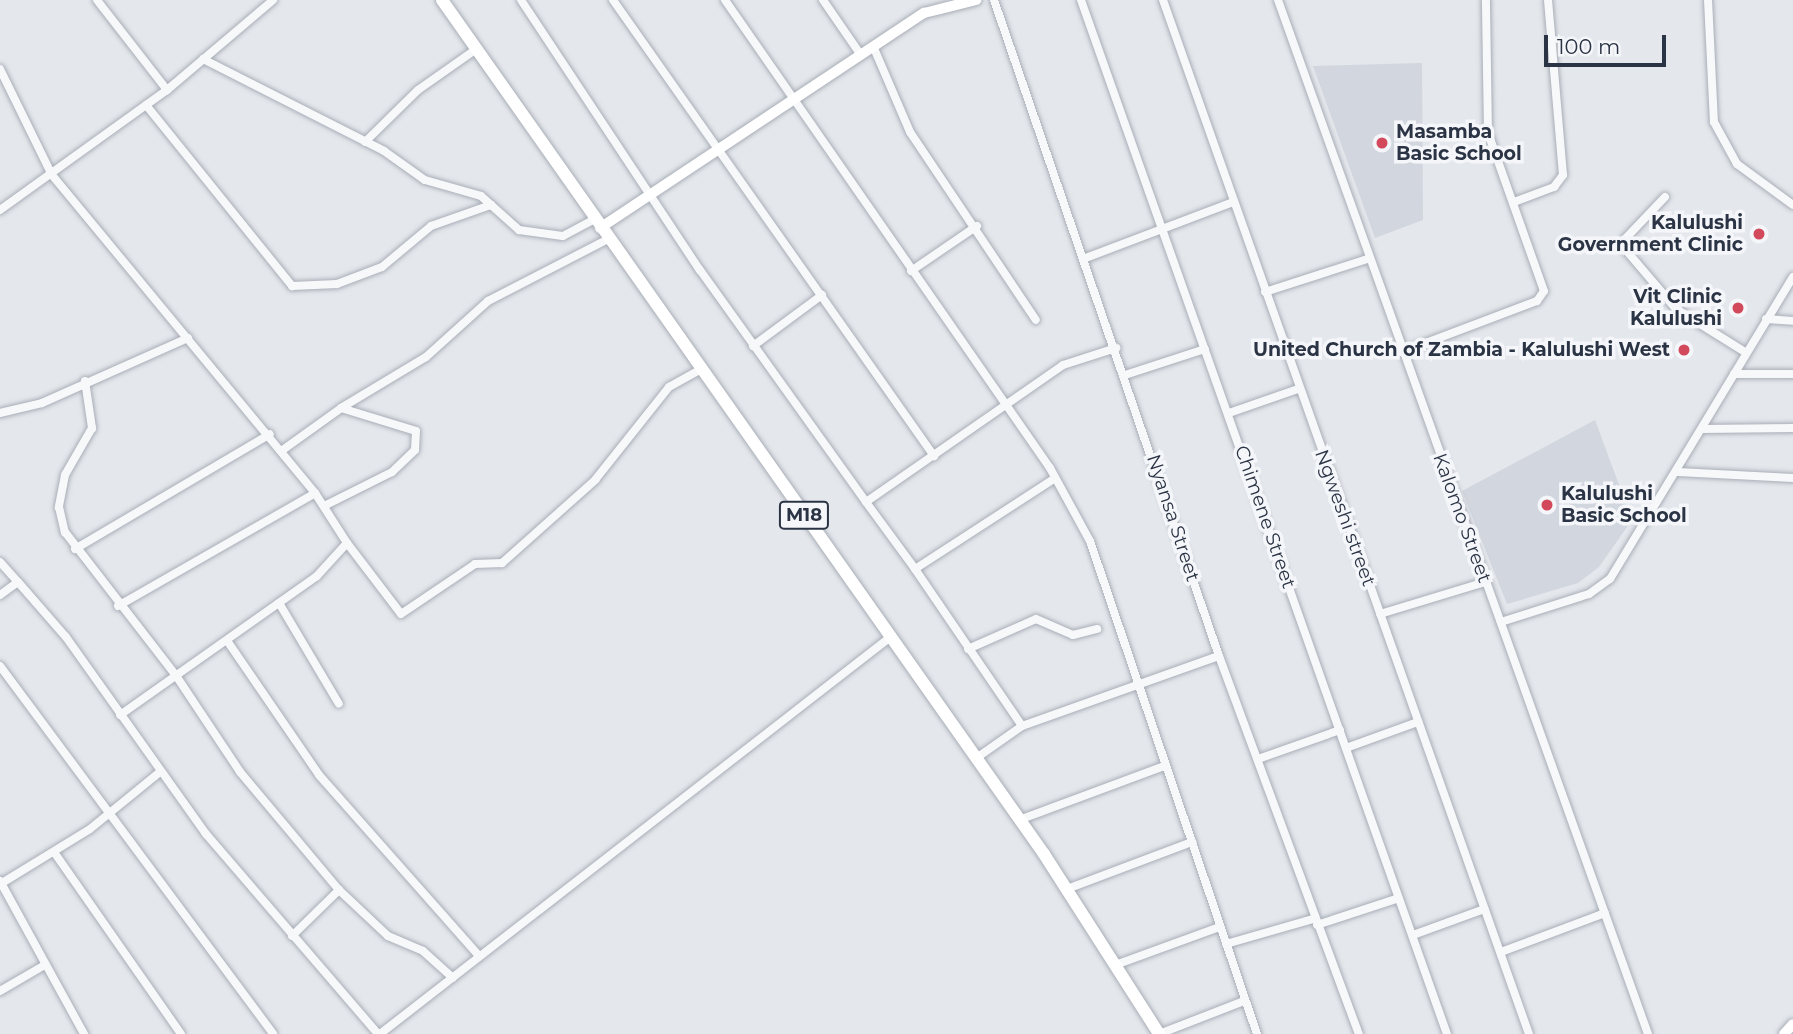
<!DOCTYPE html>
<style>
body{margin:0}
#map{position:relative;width:1793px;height:1034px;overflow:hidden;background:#e4e7ec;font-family:Montserrat,sans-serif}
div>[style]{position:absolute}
.built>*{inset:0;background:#d2d6de}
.roads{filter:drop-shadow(0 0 2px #a9aeb7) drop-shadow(0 0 2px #a9aeb7)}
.street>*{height:8px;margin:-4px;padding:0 4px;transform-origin:4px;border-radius:4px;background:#f7f8fa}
.secondary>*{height:10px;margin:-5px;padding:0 5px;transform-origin:5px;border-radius:5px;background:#fff}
.primary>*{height:12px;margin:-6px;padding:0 6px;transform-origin:6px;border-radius:6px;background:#fff}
.dots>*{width:19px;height:19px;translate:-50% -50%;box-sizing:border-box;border:4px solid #f4f6f9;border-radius:50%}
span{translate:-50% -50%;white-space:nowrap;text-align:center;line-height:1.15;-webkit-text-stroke:7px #f4f6f9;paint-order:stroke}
.shield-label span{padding:2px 5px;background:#f4f6f9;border:2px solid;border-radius:5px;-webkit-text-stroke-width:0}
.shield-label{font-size:18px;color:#2b3445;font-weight:700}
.poi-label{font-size:19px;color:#2b3445;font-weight:700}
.left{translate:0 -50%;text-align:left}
.right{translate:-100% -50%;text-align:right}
.street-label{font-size:19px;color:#2b3445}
.scale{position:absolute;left:1544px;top:35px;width:122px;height:32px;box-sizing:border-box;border:4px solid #2b3445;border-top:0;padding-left:9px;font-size:21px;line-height:24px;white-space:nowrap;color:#2b3445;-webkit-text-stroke:5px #f4f6f9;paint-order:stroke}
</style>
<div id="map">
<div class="built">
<i style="clip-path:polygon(1422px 63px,1423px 220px,1375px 238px,1313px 66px)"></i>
<i style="clip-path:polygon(1595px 420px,1632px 520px,1599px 567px,1578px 583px,1507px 604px,1462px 491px)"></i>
</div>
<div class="roads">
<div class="street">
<i style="left:97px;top:0;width:114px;rotate:52.1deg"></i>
<i style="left:521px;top:0;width:324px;rotate:56.5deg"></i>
<i style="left:700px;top:270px;width:285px;rotate:54.4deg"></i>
<i style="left:866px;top:502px;width:240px;rotate:-34.8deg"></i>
<i style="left:1063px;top:365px;width:56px;rotate:-17.8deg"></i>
<i style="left:613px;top:0;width:558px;rotate:54.86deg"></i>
<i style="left:725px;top:0;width:570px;rotate:55.22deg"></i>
<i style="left:1050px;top:468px;width:83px;rotate:61.3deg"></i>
<i style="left:1090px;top:541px;width:521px;rotate:71.29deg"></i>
<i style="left:823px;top:0;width:67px;rotate:55.4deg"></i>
<i style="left:994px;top:0;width:694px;rotate:71.07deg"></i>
<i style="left:1219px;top:656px;width:403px;rotate:69.7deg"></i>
<i style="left:1081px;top:0;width:1097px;rotate:70.51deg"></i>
<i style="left:1163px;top:0;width:1097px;rotate:70.51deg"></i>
<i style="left:1278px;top:0;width:1098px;rotate:70.31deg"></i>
<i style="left:1708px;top:0;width:122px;rotate:87.2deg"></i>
<i style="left:1714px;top:122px;width:48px;rotate:61.3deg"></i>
<i style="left:1737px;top:164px;width:69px;rotate:36.2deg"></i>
<i style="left:873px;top:46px;width:94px;rotate:66.7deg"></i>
<i style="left:910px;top:132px;width:226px;rotate:56.2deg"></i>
<i style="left:203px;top:59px;width:203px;rotate:26.9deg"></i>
<i style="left:384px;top:151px;width:50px;rotate:35.3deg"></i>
<i style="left:425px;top:180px;width:58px;rotate:15.9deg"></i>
<i style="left:481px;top:196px;width:51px;rotate:41.8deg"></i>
<i style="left:519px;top:230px;width:44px;rotate:7.8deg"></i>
<i style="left:563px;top:236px;width:34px;rotate:-28deg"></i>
<i style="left:0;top:69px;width:118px;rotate:63.9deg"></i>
<i style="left:52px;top:175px;width:413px;rotate:50.4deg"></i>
<i style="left:146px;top:105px;width:233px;rotate:51.1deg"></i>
<i style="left:292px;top:286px;width:45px;rotate:-2.5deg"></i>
<i style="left:337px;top:284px;width:48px;rotate:-20.7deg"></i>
<i style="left:382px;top:267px;width:64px;rotate:-39.9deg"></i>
<i style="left:431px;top:226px;width:64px;rotate:-19.3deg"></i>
<i style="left:365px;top:142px;width:74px;rotate:-44.5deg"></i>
<i style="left:418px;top:90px;width:70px;rotate:-35.1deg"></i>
<i style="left:1665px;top:197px;width:58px;rotate:133.6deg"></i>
<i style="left:1625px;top:239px;width:10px;rotate:90deg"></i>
<i style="left:1625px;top:249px;width:79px;rotate:49.6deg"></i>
<i style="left:1676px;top:309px;width:81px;rotate:31.9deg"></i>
<i style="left:1514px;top:202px;width:43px;rotate:-20.6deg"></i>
<i style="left:1554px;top:187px;width:15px;rotate:-53deg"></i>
<i style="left:1563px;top:175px;width:176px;rotate:-94.9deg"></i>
<i style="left:0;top:210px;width:206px;rotate:-35.7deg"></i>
<i style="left:167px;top:90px;width:139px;rotate:-40.3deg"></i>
<i style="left:1083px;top:259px;width:160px;rotate:-20.8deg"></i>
<i style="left:911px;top:271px;width:80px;rotate:-34.3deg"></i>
<i style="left:1265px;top:292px;width:110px;rotate:-17.9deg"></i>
<i style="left:1766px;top:319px;width:27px;rotate:4deg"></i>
<i style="left:753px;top:346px;width:86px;rotate:-36.5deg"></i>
<i style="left:1402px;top:352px;width:144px;rotate:-20.7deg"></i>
<i style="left:1537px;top:301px;width:12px;rotate:-55deg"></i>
<i style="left:1544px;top:291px;width:168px;rotate:-109.5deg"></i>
<i style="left:1488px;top:133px;width:133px;rotate:-90.9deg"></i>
<i style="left:1734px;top:374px;width:59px"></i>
<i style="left:1125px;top:375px;width:84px;rotate:-18deg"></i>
<i style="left:85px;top:381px;width:48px;rotate:81.5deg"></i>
<i style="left:92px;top:428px;width:54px;rotate:119.9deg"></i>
<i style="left:65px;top:475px;width:33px;rotate:101deg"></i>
<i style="left:59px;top:507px;width:26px;rotate:77deg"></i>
<i style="left:65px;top:532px;width:183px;rotate:52.3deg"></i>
<i style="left:177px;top:677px;width:114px;rotate:56.4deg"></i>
<i style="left:240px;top:772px;width:154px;rotate:50deg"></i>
<i style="left:339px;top:890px;width:67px;rotate:43.2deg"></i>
<i style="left:388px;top:936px;width:38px;rotate:23deg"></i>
<i style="left:423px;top:951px;width:40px;rotate:42deg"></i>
<i style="left:341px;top:408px;width:99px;rotate:-31deg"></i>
<i style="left:426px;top:357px;width:84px;rotate:-42.1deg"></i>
<i style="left:488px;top:301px;width:135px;rotate:-27.3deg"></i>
<i style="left:0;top:413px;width:43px;rotate:-13.4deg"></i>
<i style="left:42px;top:403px;width:160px;rotate:-24deg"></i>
<i style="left:1229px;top:413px;width:73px;rotate:-19.2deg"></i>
<i style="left:1702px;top:429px;width:91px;rotate:-0.6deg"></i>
<i style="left:284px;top:449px;width:70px;rotate:-35.7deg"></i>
<i style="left:341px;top:408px;width:78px;rotate:17deg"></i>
<i style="left:416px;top:431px;width:19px;rotate:93deg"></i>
<i style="left:415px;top:450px;width:32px;rotate:136deg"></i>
<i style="left:392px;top:472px;width:76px;rotate:153.4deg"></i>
<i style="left:1678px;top:472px;width:115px;rotate:3deg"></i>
<i style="left:866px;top:502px;width:83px;rotate:53.8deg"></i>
<i style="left:915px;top:569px;width:167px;rotate:-33deg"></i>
<i style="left:347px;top:543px;width:89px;rotate:52.7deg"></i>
<i style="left:401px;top:614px;width:89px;rotate:-34deg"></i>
<i style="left:475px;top:564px;width:27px;rotate:-2deg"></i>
<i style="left:502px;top:563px;width:125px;rotate:-41.7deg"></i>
<i style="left:595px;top:480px;width:119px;rotate:-51.5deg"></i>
<i style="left:669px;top:387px;width:37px;rotate:-29deg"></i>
<i style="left:75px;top:549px;width:226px;rotate:-30.5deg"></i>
<i style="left:0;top:562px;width:27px;rotate:48deg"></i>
<i style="left:915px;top:569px;width:190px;rotate:55.7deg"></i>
<i style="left:1022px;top:726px;width:57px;rotate:144.9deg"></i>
<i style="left:0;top:595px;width:22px;rotate:-36deg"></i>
<i style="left:18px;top:582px;width:73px;rotate:48.9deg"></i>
<i style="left:66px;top:637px;width:242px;rotate:54.6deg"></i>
<i style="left:206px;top:834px;width:264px;rotate:49.3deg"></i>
<i style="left:279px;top:603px;width:117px;rotate:59.3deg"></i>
<i style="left:118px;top:606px;width:227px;rotate:-29.8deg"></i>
<i style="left:315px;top:493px;width:59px;rotate:57.4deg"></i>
<i style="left:347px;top:543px;width:45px;rotate:132.3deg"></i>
<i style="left:317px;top:576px;width:241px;rotate:144.8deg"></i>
<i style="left:1380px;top:614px;width:110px;rotate:-16.9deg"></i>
<i style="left:1501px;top:622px;width:92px;rotate:-17.7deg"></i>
<i style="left:1589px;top:594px;width:26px;rotate:-36deg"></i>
<i style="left:1610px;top:579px;width:353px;rotate:-58.8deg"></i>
<i style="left:228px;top:642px;width:161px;rotate:55.6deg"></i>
<i style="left:319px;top:775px;width:242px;rotate:48.5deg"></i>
<i style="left:968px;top:649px;width:74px;rotate:-23.8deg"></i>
<i style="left:1036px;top:619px;width:40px;rotate:23.4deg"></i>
<i style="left:1073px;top:635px;width:25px;rotate:-14deg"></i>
<i style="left:0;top:666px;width:458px;rotate:53.4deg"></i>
<i style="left:1022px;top:726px;width:209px;rotate:-19.6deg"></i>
<i style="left:1346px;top:748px;width:77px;rotate:-19.9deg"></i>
<i style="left:1258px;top:759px;width:87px;rotate:-19.5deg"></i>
<i style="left:1019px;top:820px;width:155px;rotate:-20.4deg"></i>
<i style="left:54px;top:852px;width:222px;rotate:55.1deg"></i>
<i style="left:0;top:881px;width:175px;rotate:61.2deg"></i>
<i style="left:2px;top:883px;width:103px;rotate:-31.5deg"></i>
<i style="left:90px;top:829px;width:90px;rotate:-39.2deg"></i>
<i style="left:1067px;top:889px;width:134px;rotate:-20.6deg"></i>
<i style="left:1317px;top:925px;width:86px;rotate:-18.2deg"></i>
<i style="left:1413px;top:935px;width:76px;rotate:-20.1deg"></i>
<i style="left:292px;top:936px;width:66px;rotate:-44.4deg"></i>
<i style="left:1226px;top:944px;width:91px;rotate:-16deg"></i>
<i style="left:1501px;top:952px;width:111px;rotate:-20.6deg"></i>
<i style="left:1118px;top:964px;width:108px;rotate:-20.1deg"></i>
<i style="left:0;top:991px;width:50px;rotate:-30.2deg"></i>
<i style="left:380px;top:1034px;width:643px;rotate:-37.87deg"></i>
<i style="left:1159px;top:1034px;width:91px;rotate:-21.2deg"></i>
</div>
<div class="secondary">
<i style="left:600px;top:228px;width:389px;rotate:-33.6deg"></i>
<i style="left:924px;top:13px;width:54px;rotate:-14deg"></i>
<i style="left:1784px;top:1034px;width:13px;rotate:-48deg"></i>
</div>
<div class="primary">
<i style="left:442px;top:0;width:1045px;rotate:54.82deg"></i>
<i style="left:1044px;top:854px;width:214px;rotate:57.4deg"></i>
</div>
</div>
<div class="dots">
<i style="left:1382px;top:143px;background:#d1495b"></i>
<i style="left:1759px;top:234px;background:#d1495b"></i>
<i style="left:1738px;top:308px;background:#d1495b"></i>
<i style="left:1684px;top:350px;background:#d1495b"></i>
<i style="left:1547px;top:505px;background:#d1495b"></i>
</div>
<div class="shield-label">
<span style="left:804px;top:515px">M18</span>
</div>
<div class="poi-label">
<span class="left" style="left:1396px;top:143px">Masamba<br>Basic School</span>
<span class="right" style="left:1743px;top:234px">Kalulushi<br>Government Clinic</span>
<span class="right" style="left:1722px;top:308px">Vit Clinic<br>Kalulushi</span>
<span class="right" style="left:1670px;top:350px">United Church of Zambia - Kalulushi West</span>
<span class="left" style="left:1561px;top:505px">Kalulushi<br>Basic School</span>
</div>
<div class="street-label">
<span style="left:1265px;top:517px;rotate:71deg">Chimene Street</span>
<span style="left:1173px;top:518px;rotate:72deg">Nyansa Street</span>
<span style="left:1345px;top:518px;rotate:70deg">Ngweshi street</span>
<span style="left:1462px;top:518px;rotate:70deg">Kalomo Street</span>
</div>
<div class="scale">100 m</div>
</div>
